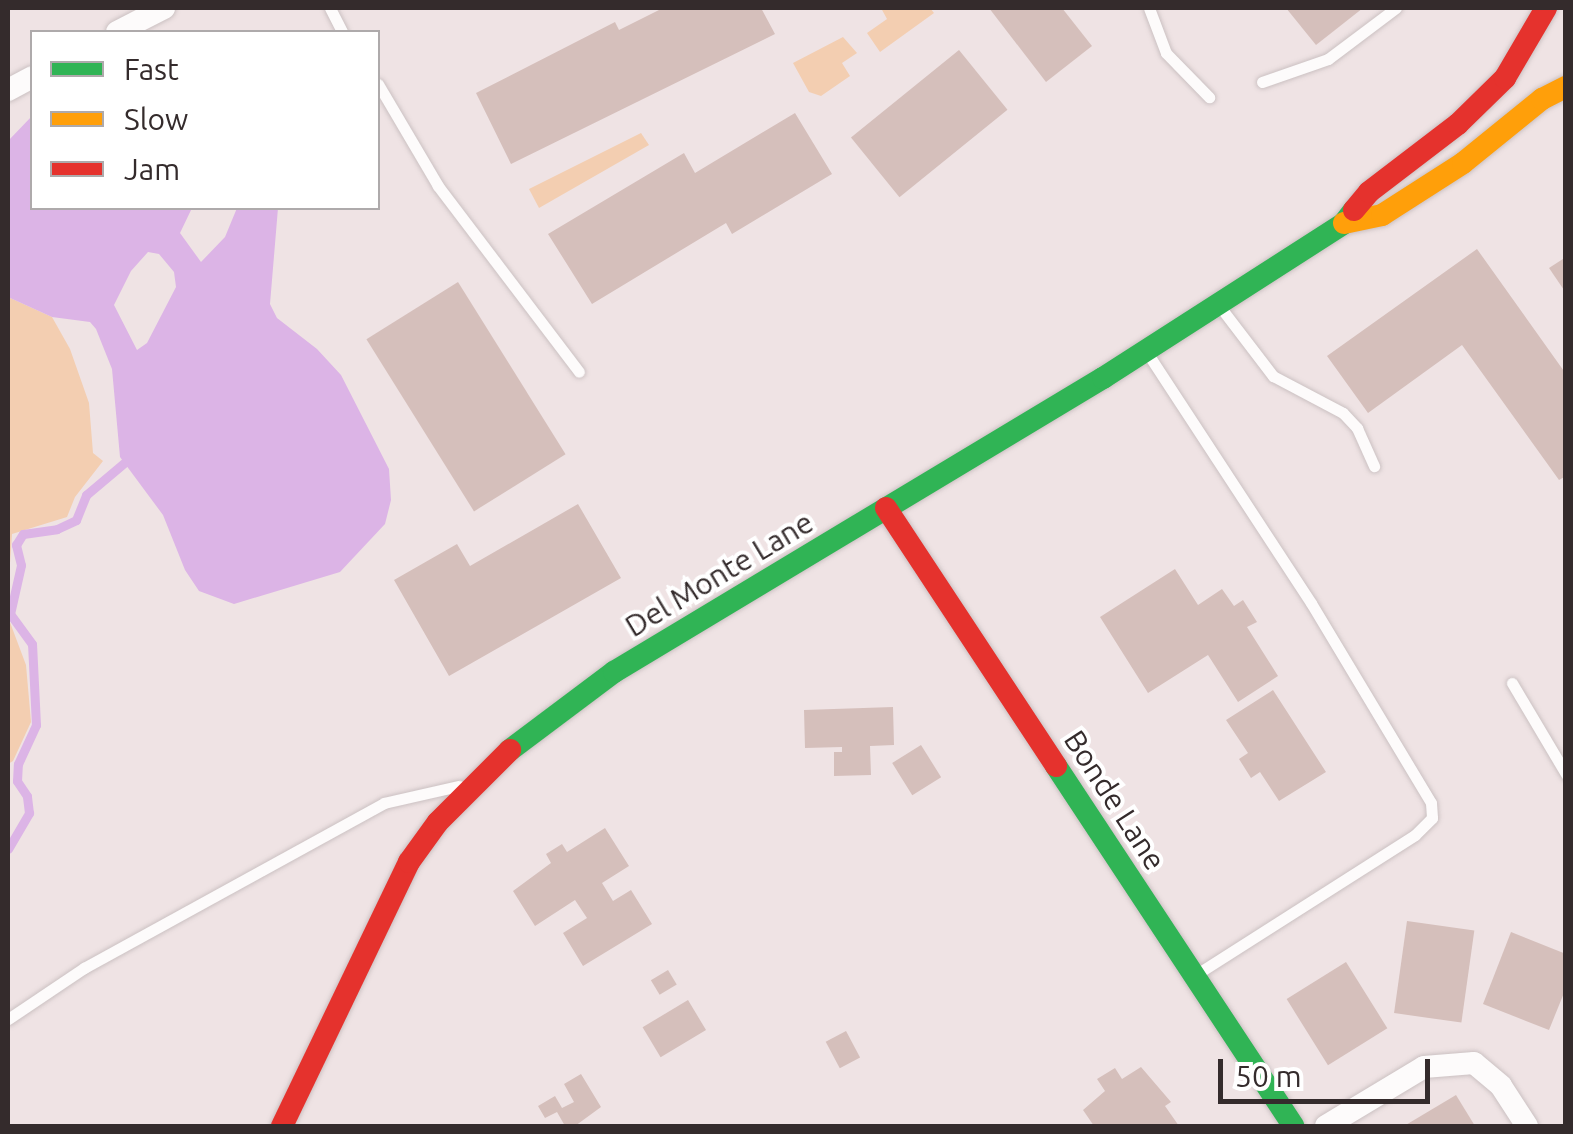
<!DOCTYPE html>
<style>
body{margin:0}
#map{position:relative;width:1573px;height:1134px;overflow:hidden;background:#efe3e4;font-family:Ubuntu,sans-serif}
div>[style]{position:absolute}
.green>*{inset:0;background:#f3ceb1}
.water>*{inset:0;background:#dcb4e6}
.stream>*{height:9px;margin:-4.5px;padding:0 4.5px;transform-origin:4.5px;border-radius:4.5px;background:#dcb4e6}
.building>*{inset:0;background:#d5bfbb;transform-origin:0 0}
.roads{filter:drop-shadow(0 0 2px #cbc1c2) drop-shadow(0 0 2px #cbc1c2)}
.lane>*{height:11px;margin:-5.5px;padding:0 5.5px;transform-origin:5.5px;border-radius:5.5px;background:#fdfbfb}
.street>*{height:22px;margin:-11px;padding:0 11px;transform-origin:11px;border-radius:11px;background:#fdfbfb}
.fast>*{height:22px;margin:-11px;padding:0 11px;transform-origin:11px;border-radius:11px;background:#30b455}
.slow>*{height:22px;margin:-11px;padding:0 11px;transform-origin:11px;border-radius:11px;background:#ff9f0a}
.jam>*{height:22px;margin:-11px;padding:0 11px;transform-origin:11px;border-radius:11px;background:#e5322d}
span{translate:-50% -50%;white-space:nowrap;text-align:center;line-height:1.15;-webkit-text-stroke:8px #fff;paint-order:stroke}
.street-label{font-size:30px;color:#342b2c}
.frame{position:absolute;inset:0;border:10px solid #342b2c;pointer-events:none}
.legend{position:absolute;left:30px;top:30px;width:350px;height:180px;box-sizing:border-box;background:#fff;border:2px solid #aeaaab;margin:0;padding:12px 18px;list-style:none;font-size:30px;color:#342b2c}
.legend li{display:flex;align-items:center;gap:20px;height:50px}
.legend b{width:50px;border:2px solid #aeaaab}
.scale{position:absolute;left:1218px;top:1059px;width:212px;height:45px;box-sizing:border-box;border:5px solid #342b2c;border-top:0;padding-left:12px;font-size:30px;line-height:35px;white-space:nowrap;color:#342b2c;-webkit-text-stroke:8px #fff;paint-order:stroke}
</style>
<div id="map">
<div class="green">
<i style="clip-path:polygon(881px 8px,930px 8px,934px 13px,880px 52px,867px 33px,887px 19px)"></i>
<i style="clip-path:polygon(843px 37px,857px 53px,842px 63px,850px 76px,821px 96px,809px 92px,793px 63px)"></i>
<i style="clip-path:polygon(641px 133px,649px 145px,539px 208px,529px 189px)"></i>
<i style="clip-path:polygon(8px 297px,52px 317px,70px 349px,89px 403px,93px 453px,103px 461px,75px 497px,67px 517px,12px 534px,8px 592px)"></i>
<i style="clip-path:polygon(8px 617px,26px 665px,31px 722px,13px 761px,8px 764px)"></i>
</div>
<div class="water">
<i style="clip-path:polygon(evenodd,32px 116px,32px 208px,192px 208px,180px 233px,201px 262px,225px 237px,237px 208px,278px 208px,270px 304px,277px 318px,317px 349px,341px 375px,389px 469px,391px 500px,385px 524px,340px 572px,234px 604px,199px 591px,185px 570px,163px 515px,120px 457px,112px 369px,96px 329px,90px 322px,52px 317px,8px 297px,8px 141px,32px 116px,148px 252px,159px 254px,174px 272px,176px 287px,147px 343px,137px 350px,114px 305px,131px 271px,148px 252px)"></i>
</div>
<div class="stream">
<i style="left:8px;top:849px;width:42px;rotate:-59.7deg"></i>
<i style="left:29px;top:813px;width:17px;rotate:-97deg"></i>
<i style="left:27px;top:796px;width:18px;rotate:-124deg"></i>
<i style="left:17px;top:781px;width:17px;rotate:-87deg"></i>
<i style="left:18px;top:764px;width:43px;rotate:-65.2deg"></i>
<i style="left:36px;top:725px;width:81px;rotate:-92.8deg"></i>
<i style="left:32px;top:644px;width:37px;rotate:-126deg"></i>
<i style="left:10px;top:614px;width:50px;rotate:-77.3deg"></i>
<i style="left:21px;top:565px;width:21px;rotate:-104deg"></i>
<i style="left:16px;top:545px;width:13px;rotate:-58deg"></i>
<i style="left:23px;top:534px;width:34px;rotate:-8deg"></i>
<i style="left:57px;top:529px;width:21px;rotate:-25deg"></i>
<i style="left:76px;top:520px;width:27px;rotate:-68deg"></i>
<i style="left:86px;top:495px;width:50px;rotate:-40.1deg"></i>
</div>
<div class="building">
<i style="clip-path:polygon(663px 8px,761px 8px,775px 34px,511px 164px,476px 93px,615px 22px,619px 30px)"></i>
<i style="clip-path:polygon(989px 8px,1062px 8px,1092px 46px,1046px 82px)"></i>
<i style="clip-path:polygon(1286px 8px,1363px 8px,1316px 45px)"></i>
<i style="left:959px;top:50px;width:77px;height:139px;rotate:51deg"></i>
<i style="clip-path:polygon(795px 113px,832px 174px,732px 234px,726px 223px,592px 304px,548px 234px,684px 153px,695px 173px)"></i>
<i style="clip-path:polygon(1477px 249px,1566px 374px,1566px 476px,1559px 480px,1462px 345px,1368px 413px,1327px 356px)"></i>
<i style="clip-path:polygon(1566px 257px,1566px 293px,1549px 268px)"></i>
<i style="left:458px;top:282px;width:203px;height:108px;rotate:58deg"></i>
<i style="clip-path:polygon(578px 504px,621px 578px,449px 676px,394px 580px,457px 544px,470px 566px)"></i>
<i style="clip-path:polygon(1175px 569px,1198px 605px,1222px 589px,1234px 606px,1243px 600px,1257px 622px,1247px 627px,1278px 676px,1238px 702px,1208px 655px,1148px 693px,1100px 617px)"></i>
<i style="clip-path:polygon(1273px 690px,1326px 772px,1279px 801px,1260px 772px,1251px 778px,1239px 759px,1248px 753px,1226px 720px)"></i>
<i style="clip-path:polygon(893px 707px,894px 745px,870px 746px,871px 775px,834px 776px,834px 752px,842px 752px,842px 747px,805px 748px,804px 710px)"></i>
<i style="left:921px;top:745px;width:38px;height:34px;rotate:58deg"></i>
<i style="clip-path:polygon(605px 828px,629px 866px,602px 883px,613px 901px,631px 890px,652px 924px,583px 966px,563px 933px,587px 918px,575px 900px,535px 926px,513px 891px,551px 863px,546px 854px,562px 844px,567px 852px)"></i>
<i style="left:1407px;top:921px;width:68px;height:93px;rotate:8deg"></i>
<i style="clip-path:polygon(1511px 932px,1566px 954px,1566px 988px,1549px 1030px,1483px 1004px)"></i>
<i style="left:1346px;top:962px;width:78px;height:70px;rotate:58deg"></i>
<i style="left:668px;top:970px;width:17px;height:20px;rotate:59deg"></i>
<i style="left:688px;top:1000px;width:35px;height:53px;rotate:59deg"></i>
<i style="left:846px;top:1031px;width:30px;height:23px;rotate:62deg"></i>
<i style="clip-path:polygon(1141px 1067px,1171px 1102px,1165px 1106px,1179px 1126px,1094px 1126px,1083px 1110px,1105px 1091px,1097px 1079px,1115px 1068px,1122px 1079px)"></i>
<i style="clip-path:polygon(581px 1074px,601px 1107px,575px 1126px,565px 1126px,557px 1112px,545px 1118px,538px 1106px,555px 1096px,562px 1108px,574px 1102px,564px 1084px)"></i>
<i style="clip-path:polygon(1456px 1095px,1475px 1126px,1404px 1126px)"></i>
</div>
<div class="roads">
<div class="lane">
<i style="left:330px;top:8px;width:27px;rotate:63deg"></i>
<i style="left:1149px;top:8px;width:48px;rotate:69.3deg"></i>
<i style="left:1166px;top:53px;width:62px;rotate:45.7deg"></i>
<i style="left:1262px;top:82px;width:70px;rotate:-19.2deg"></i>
<i style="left:1328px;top:59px;width:85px;rotate:-36.9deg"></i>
<i style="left:378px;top:84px;width:118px;rotate:59.5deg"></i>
<i style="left:438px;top:186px;width:233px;rotate:52.8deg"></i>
<i style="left:1221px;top:308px;width:86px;rotate:52.6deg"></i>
<i style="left:1273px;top:376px;width:79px;rotate:27.9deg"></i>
<i style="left:1343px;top:413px;width:21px;rotate:47deg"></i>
<i style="left:1357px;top:428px;width:42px;rotate:65.9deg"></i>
<i style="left:1148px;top:354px;width:298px;rotate:56.8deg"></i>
<i style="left:1311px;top:603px;width:233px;rotate:59deg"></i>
<i style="left:1431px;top:803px;width:15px;rotate:86deg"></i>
<i style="left:1432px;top:818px;width:24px;rotate:135deg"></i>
<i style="left:1415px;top:835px;width:257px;rotate:147.5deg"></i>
<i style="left:1512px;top:683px;width:106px;rotate:59.3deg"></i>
<i style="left:8px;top:1019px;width:92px;rotate:-33.9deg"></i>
<i style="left:84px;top:968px;width:342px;rotate:-28.8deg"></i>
<i style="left:384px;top:803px;width:77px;rotate:-12.8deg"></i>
</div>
<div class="street">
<i style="left:117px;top:32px;width:53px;rotate:-27.1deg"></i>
<i style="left:8px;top:90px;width:27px;rotate:-28deg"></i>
<i style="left:1326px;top:1126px;width:114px;rotate:-31deg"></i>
<i style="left:1424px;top:1067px;width:50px;rotate:-4.6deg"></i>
<i style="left:1474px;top:1063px;width:35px;rotate:40deg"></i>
<i style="left:1501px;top:1086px;width:48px;rotate:57deg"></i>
</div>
<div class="fast">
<i style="left:510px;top:750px;width:130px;rotate:-36.9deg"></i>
<i style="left:614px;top:672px;width:571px;rotate:-31.02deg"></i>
<i style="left:1103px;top:378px;width:287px;rotate:-32.7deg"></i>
<i style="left:1344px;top:223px;width:16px;rotate:-52deg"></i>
<i style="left:1056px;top:766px;width:431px;rotate:56.6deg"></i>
</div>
<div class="slow">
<i style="left:1344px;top:223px;width:39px;rotate:-12deg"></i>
<i style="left:1382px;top:215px;width:96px;rotate:-32.7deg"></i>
<i style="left:1463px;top:163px;width:102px;rotate:-39deg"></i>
<i style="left:1542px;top:99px;width:27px;rotate:-27deg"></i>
</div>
<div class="jam">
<i style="left:1354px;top:210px;width:23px;rotate:-50deg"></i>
<i style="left:1369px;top:192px;width:112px;rotate:-37.4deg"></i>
<i style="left:1458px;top:124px;width:66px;rotate:-44.4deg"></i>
<i style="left:1505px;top:78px;width:81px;rotate:-59.6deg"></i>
<i style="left:886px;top:508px;width:309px;rotate:56.6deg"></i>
<i style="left:282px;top:1126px;width:293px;rotate:-64.3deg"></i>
<i style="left:409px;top:862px;width:49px;rotate:-54.1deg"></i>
<i style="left:438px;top:822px;width:102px;rotate:-45deg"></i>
</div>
</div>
<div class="street-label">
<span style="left:719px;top:574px;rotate:-31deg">Del Monte Lane</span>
<span style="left:1115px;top:800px;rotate:57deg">Bonde Lane</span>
</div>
<div class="frame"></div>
<ul class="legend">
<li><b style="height:12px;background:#30b455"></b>Fast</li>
<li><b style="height:12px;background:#ff9f0a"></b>Slow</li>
<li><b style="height:12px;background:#e5322d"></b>Jam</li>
</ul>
<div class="scale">50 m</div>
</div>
